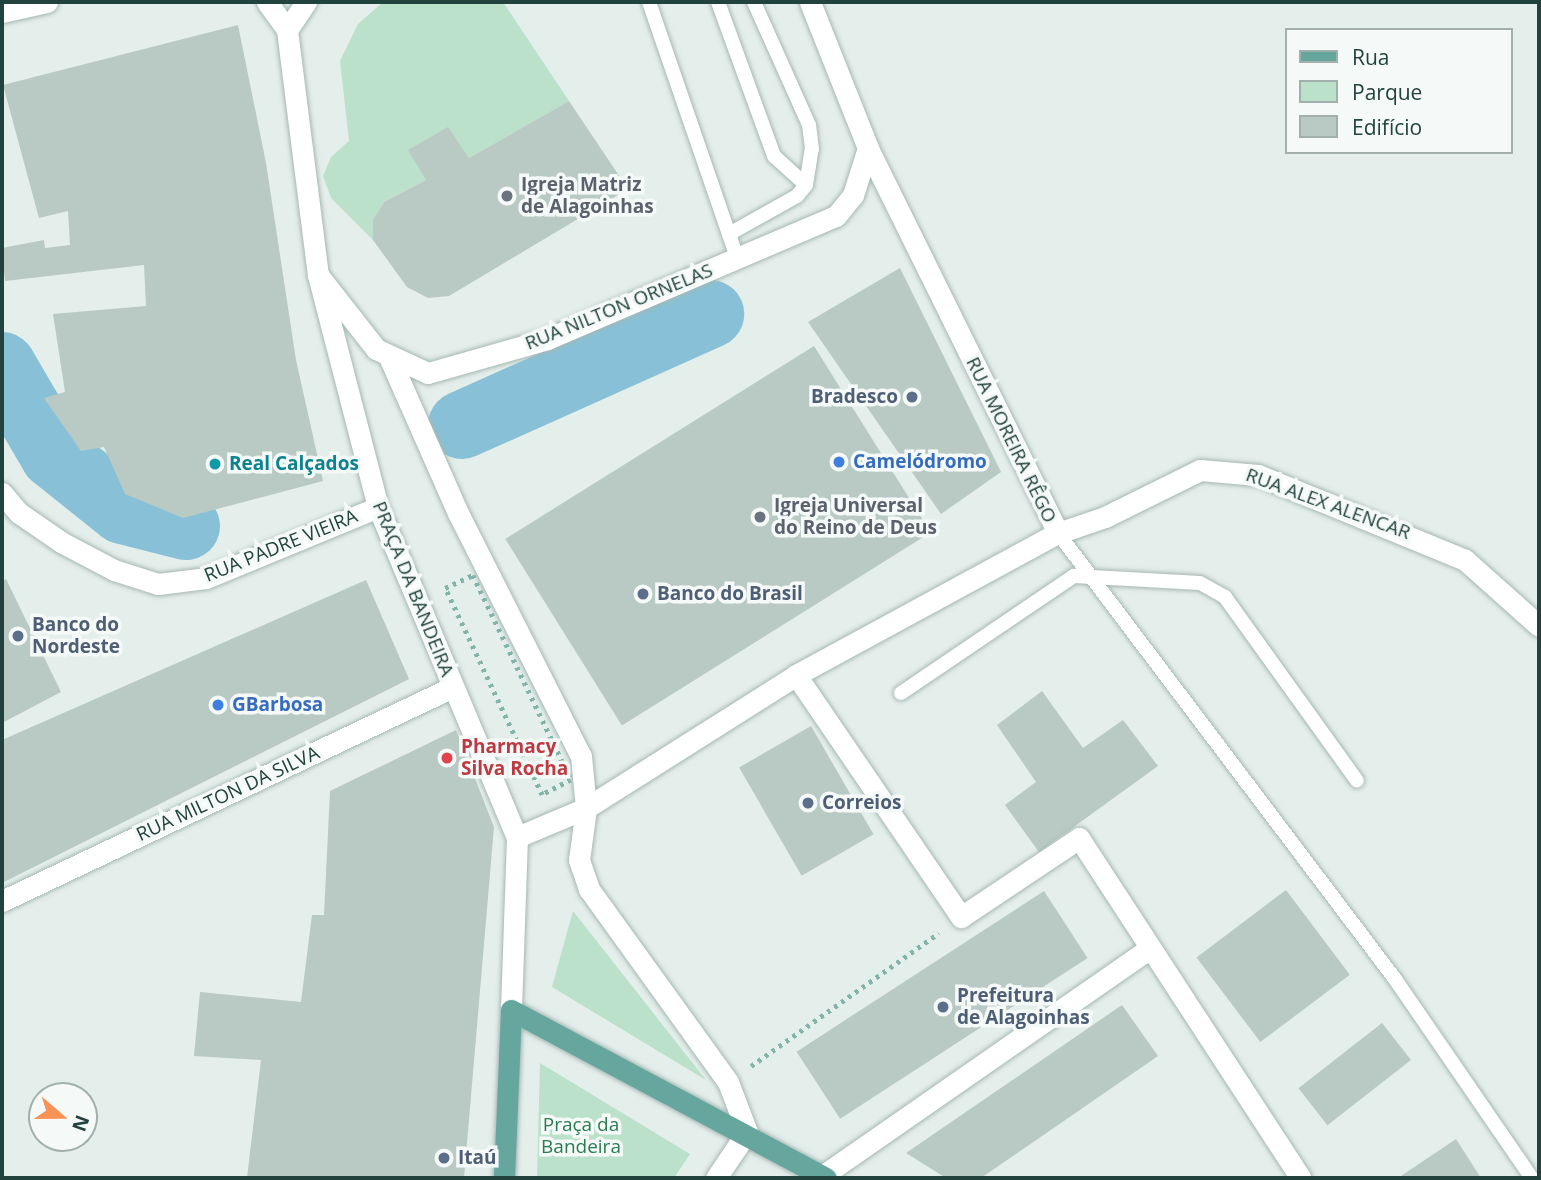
<!DOCTYPE html>
<meta charset="utf-8">
<style>
body{margin:0}
#map{position:relative;width:1541px;height:1180px;overflow:hidden;background:#e4eeeb;font-family:"Open Sans",sans-serif}
div>[style]{position:absolute}
.green>*{inset:0;background:#bbe1ca}
.river>*{height:68px;margin:-34px;padding:0 34px;transform-origin:34px;border-radius:34px;background:#88c1d7}
.building>*{inset:0;background:#b9c9c4;transform-origin:0 0}
.path>*{height:4.5px;margin-top:-2.25px;transform-origin:0;background:repeating-linear-gradient(90deg,#82b4aa 0 3.5px,transparent 0 8.5px)}
.roads{filter:drop-shadow(0 0 2px #a6b7b3) drop-shadow(0 0 2px #a6b7b3)}
.service>*{height:14px;margin:-7px;padding:0 7px;transform-origin:7px;border-radius:7px;background:#fff}
.pedestrian>*{height:21px;margin:-10.5px;padding:0 10.5px;transform-origin:10.5px;border-radius:10.5px;background:#fff}
.minor>*{height:21px;margin:-10.5px;padding:0 10.5px;transform-origin:10.5px;border-radius:10.5px;background:#fff}
.tertiary>*{height:21px;margin:-10.5px;padding:0 10.5px;transform-origin:10.5px;border-radius:10.5px;background:#fff}
.secondary>*{height:21px;margin:-10.5px;padding:0 10.5px;transform-origin:10.5px;border-radius:10.5px;background:#fff}
.primary>*{height:21px;margin:-10.5px;padding:0 10.5px;transform-origin:10.5px;border-radius:10.5px;background:#65a79e}
.dots>*{width:19px;height:19px;translate:-50% -50%;box-sizing:border-box;border:4px solid #f5faf8;border-radius:50%}
span{translate:-50% -50%;white-space:nowrap;text-align:center;line-height:1.15;-webkit-text-stroke:7px #f5faf8;paint-order:stroke}
.worship-label{font-size:19px;color:#5b616d;font-weight:700}
.left{translate:0 -50%;text-align:left}
.street-label{font-size:19px;color:#22423d}
.service-label{font-size:19px;color:#4e5e75;font-weight:700}
.right{translate:-100% -50%;text-align:right}
.shop-label{font-size:19px;color:#366cbe;font-weight:700}
.culture-label{font-size:19px;color:#0d838f;font-weight:700}
.health-label{font-size:19px;color:#be3a42;font-weight:700}
.park-label{font-size:19px;color:#297c53}
.frame{position:absolute;inset:0;border:4px solid #22423d;pointer-events:none}
.legend{position:absolute;left:1285px;top:28px;width:228px;height:126px;box-sizing:border-box;background:#f5faf8;border:2px solid #a1b0ad;margin:0;padding:9px 12px;list-style:none;font-size:21px;color:#22423d}
.legend li{display:flex;align-items:center;gap:14px;height:35px}
.legend b{width:35px;border:2px solid #a1b0ad}
.north{position:absolute;left:28px;top:1082px;width:70px;height:70px;box-sizing:border-box;background:#f5faf8;border:2px solid #a1b0ad;border-radius:50%;rotate:110deg;font-size:19px;font-weight:700;line-height:28px;text-align:center;color:#22423d}
.north::after{content:'';display:block;margin:auto;width:24px;height:32px;background:#fb9255;clip-path:polygon(50% 0,100% 100%,50% 72%,0 100%)}
</style>
<div id="map">
<div class="green">
<i style="clip-path:polygon(383px 2px,503px 2px,569px 101px,469px 158px,448px 128px,409px 150px,426px 180px,384px 202px,373px 220px,373px 240px,331px 198px,323px 176px,331px 157px,349px 141px,340px 61px,358px 24px)"></i>
<i style="clip-path:polygon(573px 911px,706px 1080px,552px 987px)"></i>
<i style="clip-path:polygon(540px 1063px,690px 1154px,674px 1178px,537px 1178px)"></i>
</div>
<div class="river">
<i style="left:2px;top:366px;width:103px;rotate:59.7deg"></i>
<i style="left:54px;top:455px;width:88px;rotate:38.6deg"></i>
<i style="left:123px;top:510px;width:65px;rotate:14.3deg"></i>
<i style="left:462px;top:425px;width:272px;rotate:-24.1deg"></i>
</div>
<div class="building">
<i style="clip-path:polygon(238px 25px,266px 163px,296px 360px,323px 481px,183px 518px,125px 494px,104px 447px,81px 451px,44px 398px,65px 392px,53px 314px,146px 306px,144px 265px,5px 281px,2px 248px,44px 240px,45px 248px,70px 245px,68px 211px,39px 218px,3px 85px)"></i>
<i style="clip-path:polygon(569px 101px,628px 189px,449px 296px,428px 298px,407px 287px,373px 240px,373px 220px,384px 202px,426px 180px,408px 150px,448px 127px,469px 158px)"></i>
<i style="clip-path:polygon(900px 268px,1001px 472px,941px 514px,808px 322px)"></i>
<i style="left:814px;top:346px;width:220px;height:364px;rotate:58deg"></i>
<i style="clip-path:polygon(6px 579px,61px 692px,2px 723px,2px 581px)"></i>
<i style="clip-path:polygon(366px 580px,409px 679px,2px 883px,2px 740px)"></i>
<i style="clip-path:polygon(1042px 691px,1083px 748px,1123px 720px,1158px 766px,1039px 852px,1005px 805px,1036px 782px,997px 725px)"></i>
<i style="left:811px;top:726px;width:125px;height:83px;rotate:60deg"></i>
<i style="clip-path:polygon(456px 730px,494px 827px,464px 1178px,247px 1178px,261px 1060px,194px 1056px,200px 992px,301px 1002px,312px 915px,324px 915px,330px 791px)"></i>
<i style="left:1286px;top:890px;width:106px;height:112px;rotate:53deg"></i>
<i style="left:1044px;top:891px;width:80px;height:295px;rotate:57deg"></i>
<i style="clip-path:polygon(1122px 1005px,1158px 1056px,981px 1178px,946px 1178px,906px 1153px)"></i>
<i style="left:1382px;top:1023px;width:47px;height:106px;rotate:52deg"></i>
<i style="clip-path:polygon(1456px 1139px,1481px 1178px,1398px 1178px)"></i>
</div>
<div class="path">
<i style="left:473px;top:575px;width:227px;rotate:64.4deg"></i>
<i style="left:571px;top:780px;width:33px;rotate:153deg"></i>
<i style="left:542px;top:795px;width:229px;rotate:-115.1deg"></i>
<i style="left:445px;top:588px;width:31px;rotate:-25deg"></i>
<i style="left:751px;top:1066px;width:230px;rotate:-35.3deg"></i>
</div>
<div class="roads">
<div class="service">
<i style="left:649px;top:2px;width:271px;rotate:71deg"></i>
<i style="left:718px;top:2px;width:164px;rotate:70deg"></i>
<i style="left:774px;top:156px;width:43px;rotate:42.2deg"></i>
<i style="left:729px;top:234px;width:78px;rotate:-29.2deg"></i>
<i style="left:797px;top:196px;width:14px;rotate:-51deg"></i>
<i style="left:806px;top:185px;width:36px;rotate:-81deg"></i>
<i style="left:812px;top:149px;width:24px;rotate:-97deg"></i>
<i style="left:809px;top:125px;width:135px;rotate:-114.1deg"></i>
<i style="left:1058px;top:533px;width:559px;rotate:52.93deg"></i>
<i style="left:1395px;top:979px;width:242px;rotate:55.5deg"></i>
<i style="left:901px;top:693px;width:209px;rotate:-34.1deg"></i>
<i style="left:1074px;top:576px;width:126px;rotate:3.2deg"></i>
<i style="left:1200px;top:583px;width:29px;rotate:29deg"></i>
<i style="left:1225px;top:597px;width:226px;rotate:54.3deg"></i>
</div>
<div class="pedestrian">
<i style="left:796px;top:675px;width:293px;rotate:55.7deg"></i>
<i style="left:961px;top:917px;width:142px;rotate:-33.8deg"></i>
<i style="left:1079px;top:838px;width:406px;rotate:56.9deg"></i>
<i style="left:822px;top:1176px;width:399px;rotate:-34.8deg"></i>
</div>
<div class="minor">
<i style="left:1058px;top:533px;width:50px;rotate:-18.8deg"></i>
<i style="left:1105px;top:517px;width:106px;rotate:-26.3deg"></i>
<i style="left:1200px;top:470px;width:58px;rotate:4.9deg"></i>
<i style="left:1258px;top:475px;width:224px;rotate:22.3deg"></i>
<i style="left:1465px;top:560px;width:99px;rotate:41.7deg"></i>
</div>
<div class="tertiary">
<i style="left:267px;top:2px;width:34px;rotate:54deg"></i>
<i style="left:2px;top:12px;width:46px;rotate:-12.5deg"></i>
<i style="left:318px;top:275px;width:94px;rotate:51.9deg"></i>
<i style="left:376px;top:349px;width:57px;rotate:24.8deg"></i>
<i style="left:428px;top:373px;width:124px;rotate:-15.9deg"></i>
<i style="left:547px;top:339px;width:314px;rotate:-23.1deg"></i>
<i style="left:836px;top:216px;width:27px;rotate:-51deg"></i>
<i style="left:853px;top:195px;width:49px;rotate:-72.3deg"></i>
<i style="left:390px;top:359px;width:168px;rotate:66.2deg"></i>
<i style="left:458px;top:513px;width:272px;rotate:63.2deg"></i>
<i style="left:581px;top:756px;width:52px;rotate:84.5deg"></i>
<i style="left:586px;top:808px;width:75px;rotate:157.2deg"></i>
<i style="left:2px;top:493px;width:26px;rotate:50deg"></i>
<i style="left:19px;top:513px;width:51px;rotate:34.6deg"></i>
<i style="left:61px;top:542px;width:60px;rotate:27.8deg"></i>
<i style="left:114px;top:570px;width:46px;rotate:17.7deg"></i>
<i style="left:158px;top:584px;width:48px;rotate:-7.1deg"></i>
<i style="left:206px;top:578px;width:186px;rotate:-22.4deg"></i>
<i style="left:2px;top:901px;width:499px;rotate:-25.4deg"></i>
<i style="left:716px;top:1178px;width:55px;rotate:-56deg"></i>
</div>
<div class="secondary">
<i style="left:306px;top:2px;width:34px;rotate:124deg"></i>
<i style="left:287px;top:30px;width:247px;rotate:82.8deg"></i>
<i style="left:318px;top:275px;width:240px;rotate:75.5deg"></i>
<i style="left:378px;top:507px;width:358px;rotate:67.2deg"></i>
<i style="left:517px;top:837px;width:173px;rotate:92deg"></i>
<i style="left:747px;top:1132px;width:53px;rotate:-110.8deg"></i>
<i style="left:728px;top:1082px;width:238px;rotate:-125.8deg"></i>
<i style="left:589px;top:889px;width:31px;rotate:-109deg"></i>
<i style="left:579px;top:860px;width:52px;rotate:-82.3deg"></i>
<i style="left:586px;top:808px;width:249px;rotate:-32.3deg"></i>
<i style="left:796px;top:675px;width:298px;rotate:-28.5deg"></i>
<i style="left:1058px;top:533px;width:429px;rotate:-116.3deg"></i>
<i style="left:868px;top:148px;width:157px;rotate:-111.7deg"></i>
</div>
<div class="primary">
<i style="left:504px;top:1178px;width:168px;rotate:-87.6deg"></i>
<i style="left:511px;top:1010px;width:357px;rotate:28.1deg"></i>
</div>
</div>
<div class="dots">
<i style="left:507px;top:196px;background:#6b7280"></i>
<i style="left:912px;top:397px;background:#5c6f8a"></i>
<i style="left:839px;top:462px;background:#3f7fe0"></i>
<i style="left:215px;top:464px;background:#0f9aa8"></i>
<i style="left:760px;top:517px;background:#6b7280"></i>
<i style="left:643px;top:594px;background:#5c6f8a"></i>
<i style="left:18px;top:636px;background:#5c6f8a"></i>
<i style="left:218px;top:705px;background:#3f7fe0"></i>
<i style="left:447px;top:758px;background:#e0444e"></i>
<i style="left:808px;top:803px;background:#5c6f8a"></i>
<i style="left:943px;top:1007px;background:#5c6f8a"></i>
<i style="left:444px;top:1158px;background:#5c6f8a"></i>
</div>
<div class="worship-label">
<span class="left" style="left:521px;top:196px">Igreja Matriz<br>de Alagoinhas</span>
<span class="left" style="left:774px;top:517px">Igreja Universal<br>do Reino de Deus</span>
</div>
<div class="street-label">
<span style="left:619px;top:307px;rotate:-22deg">RUA NILTON ORNELAS</span>
<span style="left:1011px;top:440px;rotate:64deg">RUA MOREIRA RÊGO</span>
<span style="left:1328px;top:504px;rotate:20deg">RUA ALEX ALENCAR</span>
<span style="left:281px;top:546px;rotate:-22deg">RUA PADRE VIEIRA</span>
<span style="left:413px;top:589px;rotate:68deg">PRAÇA DA BANDEIRA</span>
<span style="left:228px;top:794px;rotate:-25deg">RUA MILTON DA SILVA</span>
</div>
<div class="service-label">
<span class="right" style="left:898px;top:397px">Bradesco</span>
<span class="left" style="left:657px;top:594px">Banco do Brasil</span>
<span class="left" style="left:32px;top:636px">Banco do<br>Nordeste</span>
<span class="left" style="left:822px;top:803px">Correios</span>
<span class="left" style="left:957px;top:1007px">Prefeitura<br>de Alagoinhas</span>
<span class="left" style="left:458px;top:1158px">Itaú</span>
</div>
<div class="shop-label">
<span class="left" style="left:853px;top:462px">Camelódromo</span>
<span class="left" style="left:232px;top:705px">GBarbosa</span>
</div>
<div class="culture-label">
<span class="left" style="left:229px;top:464px">Real Calçados</span>
</div>
<div class="health-label">
<span class="left" style="left:461px;top:758px">Pharmacy<br>Silva Rocha</span>
</div>
<div class="park-label">
<span style="left:581px;top:1136px">Praça da<br>Bandeira</span>
</div>
<div class="frame"></div>
<ul class="legend">
<li><b style="height:9px;background:#65a79e"></b>Rua</li>
<li><b style="height:19px;background:#bbe1ca"></b>Parque</li>
<li><b style="height:19px;background:#b9c9c4"></b>Edifício</li>
</ul>
<div class="north">N</div>
</div>
